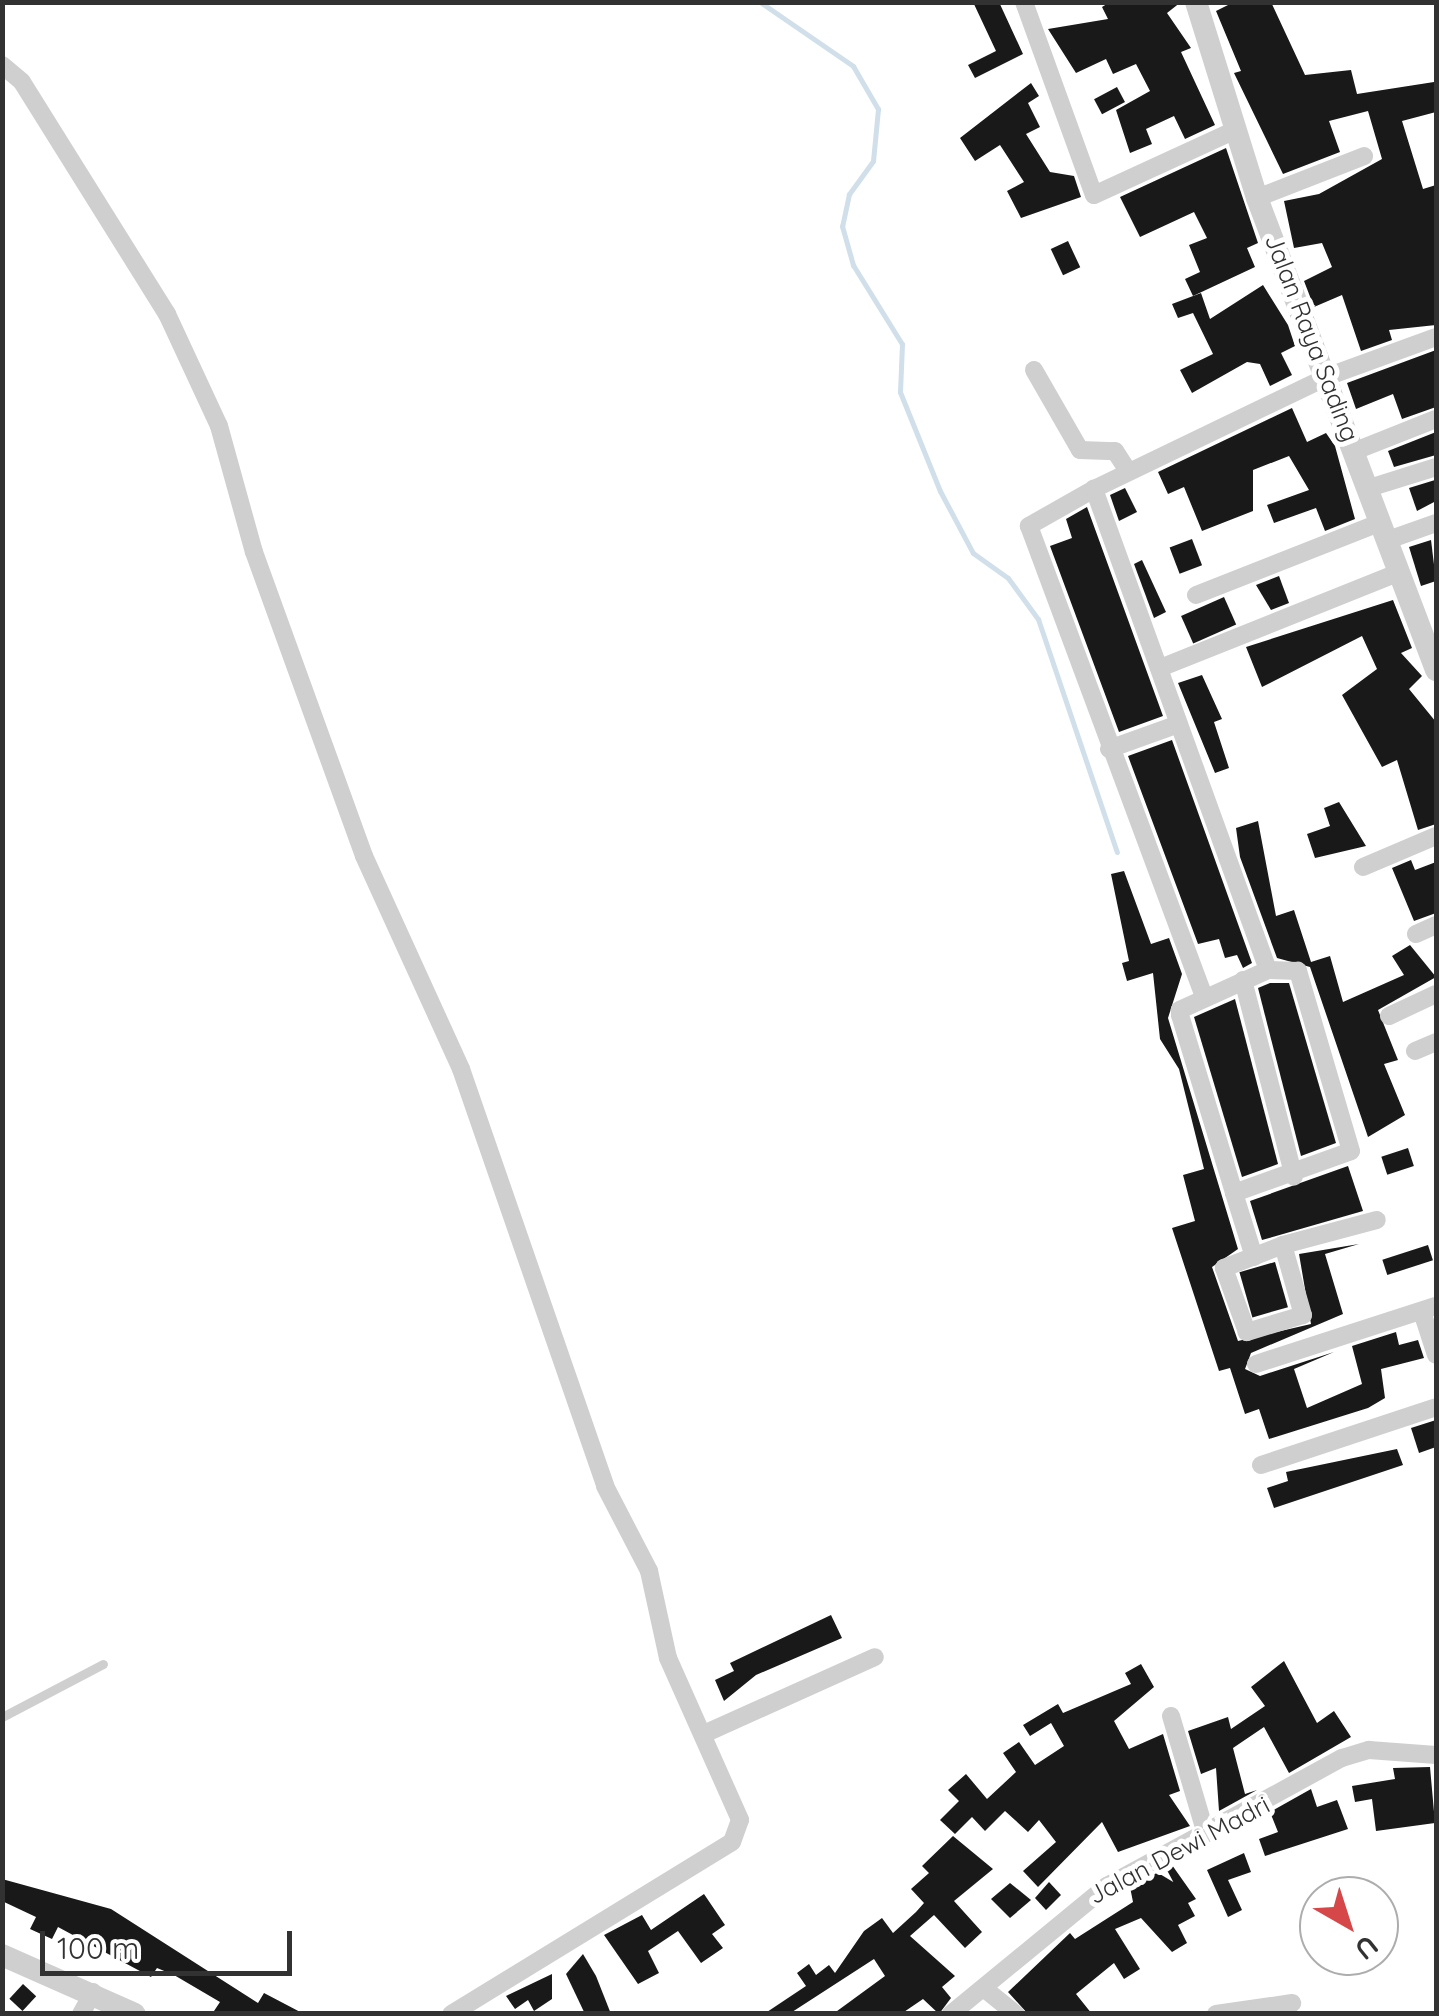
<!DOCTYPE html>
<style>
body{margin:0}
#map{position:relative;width:1439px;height:2016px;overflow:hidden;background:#fff;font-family:Quicksand,sans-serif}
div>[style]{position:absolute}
.stream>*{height:5px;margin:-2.5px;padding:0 2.5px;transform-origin:2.5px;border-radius:2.5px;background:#d0dfea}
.building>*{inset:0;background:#191919;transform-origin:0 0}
.service>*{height:9px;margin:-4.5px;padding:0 4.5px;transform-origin:4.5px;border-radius:4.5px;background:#cfcfcf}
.minor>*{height:18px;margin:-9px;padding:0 9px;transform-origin:9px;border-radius:9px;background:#cfcfcf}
.tertiary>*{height:22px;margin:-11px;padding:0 11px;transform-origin:11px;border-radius:11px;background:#cfcfcf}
span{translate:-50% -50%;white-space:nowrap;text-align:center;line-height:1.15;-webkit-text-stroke:10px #fff;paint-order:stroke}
.street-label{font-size:25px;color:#323232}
.frame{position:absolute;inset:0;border:5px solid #323232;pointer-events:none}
.north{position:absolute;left:1299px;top:1876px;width:100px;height:100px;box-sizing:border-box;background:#fff;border:2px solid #adadad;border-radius:50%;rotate:141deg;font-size:28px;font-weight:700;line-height:40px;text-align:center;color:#323232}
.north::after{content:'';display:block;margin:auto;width:35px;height:45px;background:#d6474a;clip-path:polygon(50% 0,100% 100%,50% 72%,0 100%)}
.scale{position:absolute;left:40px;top:1931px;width:252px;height:45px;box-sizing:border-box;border:5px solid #323232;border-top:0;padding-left:12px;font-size:30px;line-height:35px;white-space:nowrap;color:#323232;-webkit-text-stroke:8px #fff;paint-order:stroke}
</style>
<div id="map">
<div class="stream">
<i style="left:760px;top:2px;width:113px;rotate:34.5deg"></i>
<i style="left:853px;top:66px;width:50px;rotate:59.8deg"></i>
<i style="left:878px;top:109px;width:52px;rotate:95.5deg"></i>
<i style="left:873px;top:161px;width:41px;rotate:126deg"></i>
<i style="left:849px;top:194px;width:33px;rotate:102deg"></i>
<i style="left:842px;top:226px;width:41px;rotate:74.2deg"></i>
<i style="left:853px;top:265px;width:93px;rotate:58.2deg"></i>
<i style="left:902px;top:344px;width:48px;rotate:92.4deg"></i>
<i style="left:900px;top:392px;width:107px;rotate:68deg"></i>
<i style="left:940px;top:491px;width:70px;rotate:62deg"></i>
<i style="left:973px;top:553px;width:43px;rotate:35.5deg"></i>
<i style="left:1008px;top:578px;width:51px;rotate:53.8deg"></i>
<i style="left:1038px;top:619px;width:246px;rotate:71.3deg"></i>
</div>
<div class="building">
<i style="clip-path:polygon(973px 2px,999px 2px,1023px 54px,975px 78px,968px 65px,996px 51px)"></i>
<i style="clip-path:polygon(1110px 2px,1181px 2px,1167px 13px,1191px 48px,1181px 52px,1215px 125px,1185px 139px,1174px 116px,1146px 129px,1152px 144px,1130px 153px,1116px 110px,1150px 91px,1136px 64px,1113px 74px,1106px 59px,1076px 73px,1048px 29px,1108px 19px,1102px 7px)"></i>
<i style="clip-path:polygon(1234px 2px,1271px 2px,1305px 75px,1351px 70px,1357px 94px,1434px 82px,1436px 112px,1402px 121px,1423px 189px,1436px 185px,1436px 325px,1389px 330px,1392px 340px,1361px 351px,1342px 295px,1314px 307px,1304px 281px,1332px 267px,1322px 243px,1294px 248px,1284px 201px,1319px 194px,1382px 159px,1368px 111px,1329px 121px,1340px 152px,1283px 174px,1234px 73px,1241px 71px,1216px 11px)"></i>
<i style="clip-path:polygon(1031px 83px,1039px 96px,1028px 103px,1040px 127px,1026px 134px,1050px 172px,1074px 176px,1081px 197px,1021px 218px,1007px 191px,1024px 182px,1000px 145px,975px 161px,960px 138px)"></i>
<i style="left:1117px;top:87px;width:17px;height:26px;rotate:62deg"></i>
<i style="clip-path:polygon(1226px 148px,1258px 243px,1247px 248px,1255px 267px,1193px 296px,1185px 279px,1200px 272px,1189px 245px,1207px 238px,1194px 212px,1140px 237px,1120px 197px)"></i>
<i style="left:1068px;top:241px;width:29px;height:19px;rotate:65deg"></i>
<i style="clip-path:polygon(1263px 285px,1288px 325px,1295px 346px,1281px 353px,1292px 375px,1270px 386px,1260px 364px,1247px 362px,1192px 393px,1180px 370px,1213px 354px,1193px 313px,1178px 318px,1172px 304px,1201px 293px,1210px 319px)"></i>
<i style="clip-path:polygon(1436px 350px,1436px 407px,1402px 419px,1393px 394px,1356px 409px,1347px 383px)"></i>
<i style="clip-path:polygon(1292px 408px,1307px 442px,1326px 433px,1335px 446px,1355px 519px,1325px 531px,1316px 508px,1274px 523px,1267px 505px,1309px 490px,1289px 456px,1253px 470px,1253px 511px,1202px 531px,1184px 487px,1168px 494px,1158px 472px)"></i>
<i style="clip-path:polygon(1436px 432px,1436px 455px,1394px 467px,1388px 451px)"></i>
<i style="clip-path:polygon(1435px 480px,1436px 501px,1417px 511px,1409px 488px)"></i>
<i style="clip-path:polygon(1125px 488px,1137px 512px,1119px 521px,1110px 495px)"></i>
<i style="clip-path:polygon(1087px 507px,1163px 716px,1119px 732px,1050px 546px,1072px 538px,1066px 519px)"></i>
<i style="left:1192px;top:539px;width:28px;height:24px;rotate:69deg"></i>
<i style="clip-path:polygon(1431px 540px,1436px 581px,1421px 586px,1409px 547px)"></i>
<i style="clip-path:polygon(1142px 560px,1166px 612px,1154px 618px,1134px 564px)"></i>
<i style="clip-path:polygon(1279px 576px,1289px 603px,1271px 610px,1256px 585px)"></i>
<i style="left:1224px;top:597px;width:30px;height:47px;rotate:66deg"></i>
<i style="clip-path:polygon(1393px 600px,1412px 648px,1401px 653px,1422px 676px,1409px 689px,1436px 722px,1436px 824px,1418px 830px,1397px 760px,1382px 767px,1342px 695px,1377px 669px,1362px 636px,1262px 687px,1246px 647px)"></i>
<i style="clip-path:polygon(1202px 675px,1222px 719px,1214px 722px,1229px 768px,1215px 773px,1178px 683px)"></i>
<i style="clip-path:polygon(1172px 740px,1252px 963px,1243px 968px,1237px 955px,1225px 958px,1219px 939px,1198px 944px,1128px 756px)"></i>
<i style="clip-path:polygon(1339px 802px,1366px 846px,1315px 858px,1307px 834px,1330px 826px,1324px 808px)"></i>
<i style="clip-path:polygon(1258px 821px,1276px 916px,1294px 910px,1311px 962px,1330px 956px,1343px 1002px,1404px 975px,1392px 956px,1410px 945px,1436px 977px,1378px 1010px,1398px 1060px,1384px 1064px,1405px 1115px,1368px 1137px,1310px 967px,1277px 958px,1240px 857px,1236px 828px)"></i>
<i style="clip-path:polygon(1411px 860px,1415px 870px,1436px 862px,1436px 913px,1414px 921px,1392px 868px)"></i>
<i style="clip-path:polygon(1124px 871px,1151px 944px,1169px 938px,1182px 974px,1168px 1018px,1238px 1249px,1212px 1267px,1238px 1341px,1311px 1324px,1299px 1254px,1359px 1244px,1325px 1254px,1343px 1314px,1251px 1353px,1245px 1369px,1260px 1376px,1334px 1352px,1294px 1369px,1307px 1408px,1362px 1384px,1352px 1346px,1396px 1332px,1399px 1345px,1418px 1340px,1424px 1358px,1381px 1369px,1385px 1398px,1368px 1408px,1269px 1439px,1259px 1409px,1245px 1414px,1230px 1368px,1219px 1371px,1172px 1228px,1195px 1221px,1183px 1175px,1204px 1169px,1179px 1069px,1160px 1039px,1153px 973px,1127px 981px,1122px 963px,1129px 961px,1111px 874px)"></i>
<i style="clip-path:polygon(1270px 983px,1289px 983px,1336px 1143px,1301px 1156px,1258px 988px)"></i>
<i style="clip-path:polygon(1235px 999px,1278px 1164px,1242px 1177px,1194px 1017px)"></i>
<i style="left:1408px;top:1148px;width:19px;height:28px;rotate:72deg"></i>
<i style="clip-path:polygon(1348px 1166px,1363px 1211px,1262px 1240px,1250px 1201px)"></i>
<i style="left:1428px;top:1245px;width:16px;height:48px;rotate:72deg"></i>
<i style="left:1275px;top:1262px;width:47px;height:37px;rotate:74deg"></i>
<i style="clip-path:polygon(1436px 1420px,1436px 1447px,1419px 1453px,1411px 1428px)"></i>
<i style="clip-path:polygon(1397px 1449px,1403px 1465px,1274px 1508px,1267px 1488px,1288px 1481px,1286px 1472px)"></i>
<i style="clip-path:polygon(831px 1615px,842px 1638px,756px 1675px,724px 1701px,715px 1680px,734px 1671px,730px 1663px)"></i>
<i style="clip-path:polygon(1284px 1661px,1317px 1723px,1334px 1711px,1351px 1737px,1289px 1773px,1264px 1727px,1233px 1748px,1245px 1794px,1257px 1790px,1219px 1811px,1216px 1768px,1201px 1774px,1188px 1731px,1228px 1717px,1231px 1729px,1265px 1706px,1251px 1687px)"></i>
<i style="clip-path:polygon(1141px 1664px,1154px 1687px,1114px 1721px,1129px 1749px,1163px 1734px,1180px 1791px,1169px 1795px,1190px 1826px,1118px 1852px,1102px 1822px,1038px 1887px,1023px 1871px,1056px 1842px,1039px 1820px,1028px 1832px,1005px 1811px,985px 1831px,972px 1817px,955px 1834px,940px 1820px,959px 1801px,948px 1790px,966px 1774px,987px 1799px,1016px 1772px,1003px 1753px,1019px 1742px,1035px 1765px,1064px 1746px,1051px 1723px,1030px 1736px,1023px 1725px,1058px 1704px,1063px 1713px,1131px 1684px,1125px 1673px)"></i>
<i style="clip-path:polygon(1430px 1767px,1435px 1823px,1376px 1831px,1372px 1799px,1355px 1802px,1352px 1786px,1395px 1779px,1393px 1768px)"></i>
<i style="clip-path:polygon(1311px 1789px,1317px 1807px,1337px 1800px,1348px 1829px,1265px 1856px,1259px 1839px,1278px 1832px,1270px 1812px)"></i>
<i style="clip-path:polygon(953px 1836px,993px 1869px,954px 1901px,982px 1932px,965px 1948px,934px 1915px,910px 1936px,955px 1976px,942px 1987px,951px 1998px,939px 2014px,923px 1999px,901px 2014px,833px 2014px,885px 1976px,874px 1959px,789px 2014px,764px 2014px,806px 1986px,797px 1973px,809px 1964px,816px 1975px,829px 1965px,835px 1973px,864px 1931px,882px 1918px,893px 1933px,916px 1912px,924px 1903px,911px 1889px,929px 1873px,922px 1866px)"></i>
<i style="clip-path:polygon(1244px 1853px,1251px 1872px,1228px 1880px,1242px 1910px,1228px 1917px,1207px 1870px)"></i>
<i style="clip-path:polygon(1172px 1865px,1196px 1899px,1188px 1903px,1195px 1916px,1178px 1925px,1187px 1943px,1172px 1952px,1141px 1918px,1115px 1929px,1140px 1969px,1124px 1979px,1114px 1963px,1076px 1994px,1092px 2014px,1028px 2014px,1008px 1992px,1070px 1933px,1075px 1939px,1133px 1902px,1130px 1887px)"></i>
<i style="clip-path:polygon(2px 1879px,111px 1909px,258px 2003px,264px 1993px,304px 2014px,212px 2014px,220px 2002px,174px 1975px,157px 1968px,151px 1977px,58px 1927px,52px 1939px,30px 1929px,36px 1917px,2px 1901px)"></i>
<i style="clip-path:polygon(1049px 1882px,1061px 1895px,1046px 1910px,1035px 1898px)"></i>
<i style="clip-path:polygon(1010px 1883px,1031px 1900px,1010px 1918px,991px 1899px)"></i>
<i style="clip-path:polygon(704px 1894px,725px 1925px,712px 1934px,723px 1948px,701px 1963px,678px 1931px,648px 1951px,659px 1973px,638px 1984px,604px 1935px,642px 1915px,651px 1930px)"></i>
<i style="clip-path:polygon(583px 1954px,596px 1976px,611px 2014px,585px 2014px,566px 1974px)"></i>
<i style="clip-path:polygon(552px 1974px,552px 1999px,534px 2011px,528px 2000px,515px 2009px,506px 1996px)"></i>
<i style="left:23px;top:1984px;width:18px;height:20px;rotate:43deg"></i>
</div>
<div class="service">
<i style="left:2px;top:1717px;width:114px;rotate:-27.7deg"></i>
</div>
<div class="minor">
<i style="left:1024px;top:2px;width:205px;rotate:70.1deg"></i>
<i style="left:1094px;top:195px;width:155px;rotate:-24.7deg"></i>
<i style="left:2px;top:65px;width:26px;rotate:40deg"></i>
<i style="left:22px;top:82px;width:274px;rotate:58deg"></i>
<i style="left:167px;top:314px;width:123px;rotate:65.1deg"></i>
<i style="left:219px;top:426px;width:131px;rotate:74.5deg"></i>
<i style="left:254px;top:552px;width:323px;rotate:70.1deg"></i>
<i style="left:364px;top:856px;width:234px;rotate:65.5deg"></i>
<i style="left:461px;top:1069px;width:441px;rotate:70.9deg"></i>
<i style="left:605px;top:1486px;width:96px;rotate:62.6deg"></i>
<i style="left:649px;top:1571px;width:89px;rotate:77.7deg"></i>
<i style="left:668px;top:1658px;width:177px;rotate:66deg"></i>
<i style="left:740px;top:1820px;width:23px;rotate:110deg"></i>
<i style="left:732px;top:1842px;width:329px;rotate:148.5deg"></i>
<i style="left:1257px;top:198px;width:115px;rotate:-21.4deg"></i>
<i style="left:1034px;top:370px;width:92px;rotate:60.1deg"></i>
<i style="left:1080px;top:450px;width:35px;rotate:2deg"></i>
<i style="left:1115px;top:451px;width:24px;rotate:57deg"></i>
<i style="left:1355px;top:451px;width:87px;rotate:-21.6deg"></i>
<i style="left:1369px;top:488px;width:70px;rotate:-17.4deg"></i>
<i style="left:1094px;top:489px;width:75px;rotate:150.4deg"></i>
<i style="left:1029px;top:526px;width:498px;rotate:69.6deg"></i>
<i style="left:1388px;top:540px;width:51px;rotate:-19.5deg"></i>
<i style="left:1196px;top:595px;width:199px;rotate:-21.5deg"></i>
<i style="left:1160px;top:668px;width:258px;rotate:-21.8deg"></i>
<i style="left:1109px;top:749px;width:74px;rotate:-19.7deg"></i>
<i style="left:1363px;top:867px;width:79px;rotate:-23deg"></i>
<i style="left:1416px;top:934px;width:22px;rotate:-24deg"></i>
<i style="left:1268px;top:970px;width:512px;rotate:-109.89deg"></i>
<i style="left:1094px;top:489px;width:261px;rotate:-25.7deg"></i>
<i style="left:1329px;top:376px;width:114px;rotate:-20deg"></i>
<i style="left:1243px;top:980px;width:203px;rotate:75.5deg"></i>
<i style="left:1389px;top:1016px;width:52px;rotate:-25.1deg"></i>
<i style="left:1415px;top:1051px;width:23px;rotate:-23deg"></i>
<i style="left:1234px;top:1193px;width:124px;rotate:-19.7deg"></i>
<i style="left:1351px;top:1151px;width:188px;rotate:-106.4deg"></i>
<i style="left:1298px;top:971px;width:30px;rotate:-178deg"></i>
<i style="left:1268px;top:970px;width:97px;rotate:155.6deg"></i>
<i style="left:1180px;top:1010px;width:5px;rotate:90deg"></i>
<i style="left:1180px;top:1015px;width:186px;rotate:73.1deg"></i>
<i style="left:1234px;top:1193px;width:67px;rotate:72.6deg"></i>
<i style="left:1283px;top:1245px;width:73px;rotate:74.1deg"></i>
<i style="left:1303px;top:1315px;width:59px;rotate:163.1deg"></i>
<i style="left:1247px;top:1332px;width:68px;rotate:-109.8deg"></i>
<i style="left:1224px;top:1268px;width:63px;rotate:-21.3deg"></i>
<i style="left:1283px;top:1245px;width:97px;rotate:-14.9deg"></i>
<i style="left:1422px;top:1312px;width:45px;rotate:72deg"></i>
<i style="left:1256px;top:1364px;width:189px;rotate:-17.9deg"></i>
<i style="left:1261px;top:1465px;width:184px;rotate:-18.3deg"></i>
<i style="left:1171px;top:1716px;width:123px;rotate:73.5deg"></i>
<i style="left:706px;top:1733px;width:185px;rotate:-24.2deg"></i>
<i style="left:986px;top:1990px;width:38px;rotate:39deg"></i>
<i style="left:81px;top:2014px;width:25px;rotate:-61deg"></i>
<i style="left:951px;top:2014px;width:202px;rotate:-39.4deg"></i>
<i style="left:1107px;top:1886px;width:268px;rotate:-28.6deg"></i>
<i style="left:1342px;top:1758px;width:28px;rotate:-17deg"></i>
<i style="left:1369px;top:1750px;width:67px;rotate:4.3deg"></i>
<i style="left:1216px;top:2014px;width:77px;rotate:-8.2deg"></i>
</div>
<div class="tertiary">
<i style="left:1196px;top:2px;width:205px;rotate:72.7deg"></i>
<i style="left:1257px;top:198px;width:505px;rotate:69.23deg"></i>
<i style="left:2px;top:1955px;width:145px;rotate:23.9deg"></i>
</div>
<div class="street-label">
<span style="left:1312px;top:338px;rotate:69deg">Jalan Raya Sading</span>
<span style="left:1179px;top:1850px;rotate:-28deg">Jalan Dewi Madri</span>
</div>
<div class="frame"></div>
<div class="north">U</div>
<div class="scale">100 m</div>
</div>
